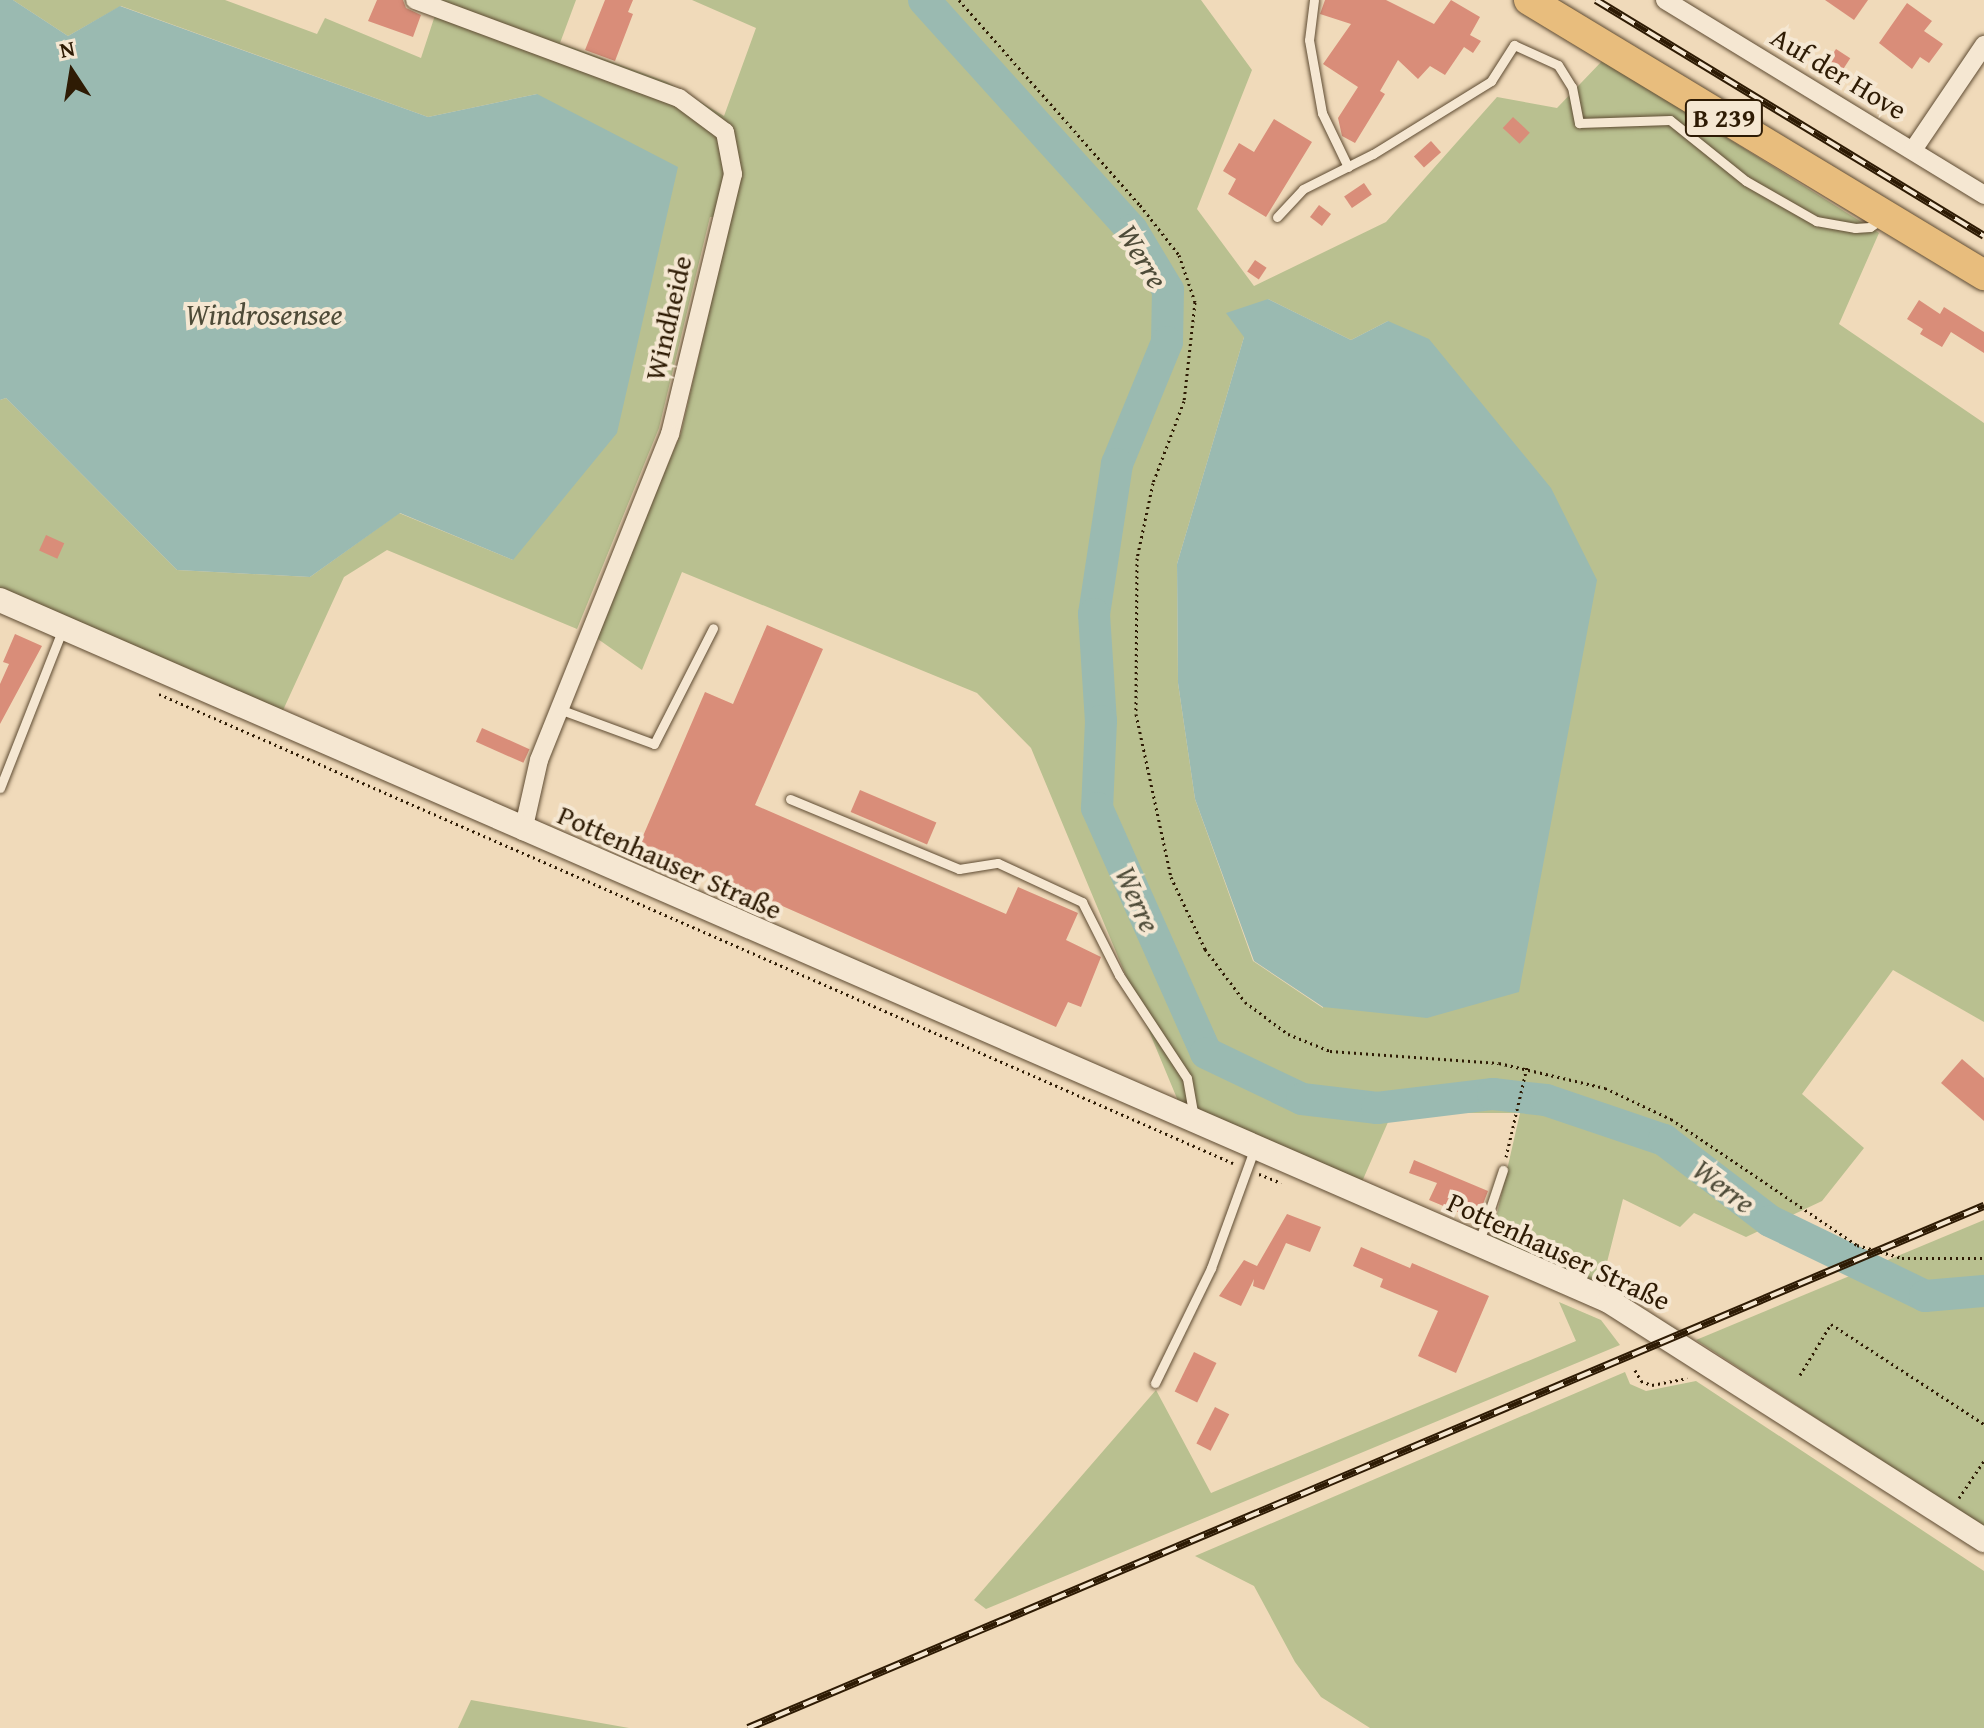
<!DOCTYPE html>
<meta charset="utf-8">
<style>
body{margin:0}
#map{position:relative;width:1984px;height:1728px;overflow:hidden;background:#f0daba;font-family:"Gentium Book Plus",serif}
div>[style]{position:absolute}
.green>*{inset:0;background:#b9c090}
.water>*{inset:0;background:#9abab1}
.river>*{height:32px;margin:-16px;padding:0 16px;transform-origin:16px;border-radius:16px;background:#9abab1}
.building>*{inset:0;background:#d98d79;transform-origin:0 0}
.path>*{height:3px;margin-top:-1.5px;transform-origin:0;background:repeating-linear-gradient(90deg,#2e1b04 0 2px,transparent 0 6px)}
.roads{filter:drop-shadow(0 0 2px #5e4b32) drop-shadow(0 0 2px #5e4b32)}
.service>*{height:9px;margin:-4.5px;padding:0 4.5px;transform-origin:4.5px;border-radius:4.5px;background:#f5e7d2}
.minor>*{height:18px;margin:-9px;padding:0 9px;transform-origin:9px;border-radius:9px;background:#f5e7d2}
.tertiary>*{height:24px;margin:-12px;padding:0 12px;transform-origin:12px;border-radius:12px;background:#f5e7d2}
.primary>*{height:30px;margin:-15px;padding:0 15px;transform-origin:15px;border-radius:15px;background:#e8bd7d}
.rail>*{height:8px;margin-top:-4px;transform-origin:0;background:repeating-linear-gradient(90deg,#f5e7d2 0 15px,#2e1b04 0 30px);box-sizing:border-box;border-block:2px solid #2e1b04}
span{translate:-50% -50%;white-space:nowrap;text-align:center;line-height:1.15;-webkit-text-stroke:8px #f5e7d2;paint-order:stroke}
.shield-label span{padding:2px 6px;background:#f5e7d2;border:2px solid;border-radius:6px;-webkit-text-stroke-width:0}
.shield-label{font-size:26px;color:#2e1b04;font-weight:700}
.street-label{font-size:28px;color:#2e1b04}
.water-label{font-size:30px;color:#4e4b38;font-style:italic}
.north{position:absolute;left:32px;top:32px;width:80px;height:80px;-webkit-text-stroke:6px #f5e7d2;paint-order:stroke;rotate:348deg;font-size:22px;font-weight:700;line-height:32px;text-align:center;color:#2e1b04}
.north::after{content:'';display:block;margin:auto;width:28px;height:36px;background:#2e1b04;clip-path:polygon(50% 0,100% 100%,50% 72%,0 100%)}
</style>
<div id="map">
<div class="green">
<i style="clip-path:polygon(evenodd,13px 0,225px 0,317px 34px,325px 18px,421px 58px,440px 0,576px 0,560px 43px,667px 82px,724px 116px,756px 28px,692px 0,1201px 0,1252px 70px,1197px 209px,1254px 286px,1386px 222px,1497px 97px,1557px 108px,1603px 60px,1879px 233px,1839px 324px,1984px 423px,1984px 1022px,1893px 970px,1802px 1094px,1864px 1148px,1822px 1201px,1746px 1237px,1694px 1213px,1680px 1227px,1623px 1199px,1601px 1286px,1491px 1240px,1520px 1113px,1392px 1113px,1361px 1184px,1181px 1108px,1031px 748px,977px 693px,682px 572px,642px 670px,595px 637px,681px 433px,731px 217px,710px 217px,659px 428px,577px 629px,387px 550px,344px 577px,279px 719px,0 593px,0 400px,6px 398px,177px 570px,310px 577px,399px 513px,513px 560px,537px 94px,428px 117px,121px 6px,68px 36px,13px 0,1268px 299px,1351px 340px,1388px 321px,1323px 1008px,1253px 961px,1195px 799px,1178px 683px,1177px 564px,1244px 337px,1268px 299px)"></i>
<i style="clip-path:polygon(1984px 1220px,1984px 1527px,1696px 1340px)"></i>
<i style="clip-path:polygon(1559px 1302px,1601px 1320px,1620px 1345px,986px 1609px,974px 1600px,1156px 1390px,1211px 1493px,1576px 1341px)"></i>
<i style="clip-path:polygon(1625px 1372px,1630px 1384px,1646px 1391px,1696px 1381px,1984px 1571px,1984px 1728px,1370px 1728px,1321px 1697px,1295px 1662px,1254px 1586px,1195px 1556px)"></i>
<i style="clip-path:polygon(471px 1700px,629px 1728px,458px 1728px)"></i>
</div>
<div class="water">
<i style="clip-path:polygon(0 0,13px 0,68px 36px,120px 6px,428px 117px,537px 94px,678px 167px,617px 433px,513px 560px,400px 513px,310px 577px,177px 570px,6px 398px,0 400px)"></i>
<i style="clip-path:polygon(1268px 299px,1351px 340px,1388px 321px,1429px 339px,1551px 488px,1597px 580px,1519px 992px,1427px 1018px,1323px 1007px,1254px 961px,1195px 799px,1178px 683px,1177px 564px,1244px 337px,1226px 313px)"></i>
</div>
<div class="river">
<i style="left:924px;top:0;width:310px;rotate:47.9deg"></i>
<i style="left:1132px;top:230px;width:70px;rotate:59deg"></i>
<i style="left:1168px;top:290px;width:52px;rotate:91.1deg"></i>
<i style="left:1167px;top:342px;width:132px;rotate:112.3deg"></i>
<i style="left:1117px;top:464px;width:152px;rotate:98.7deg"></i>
<i style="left:1094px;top:614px;width:107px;rotate:86.3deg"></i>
<i style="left:1101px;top:721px;width:87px;rotate:92.6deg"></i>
<i style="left:1097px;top:808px;width:268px;rotate:66deg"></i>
<i style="left:1206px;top:1053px;width:106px;rotate:25.6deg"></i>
<i style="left:1302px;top:1099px;width:76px;rotate:6.8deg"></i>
<i style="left:1377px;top:1108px;width:117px;rotate:-6.9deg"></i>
<i style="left:1493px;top:1094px;width:53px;rotate:6.5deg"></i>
<i style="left:1546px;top:1100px;width:125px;rotate:18.7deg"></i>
<i style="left:1664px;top:1140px;width:133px;rotate:37.4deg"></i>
<i style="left:1770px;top:1221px;width:172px;rotate:25.8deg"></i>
<i style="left:1925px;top:1296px;width:59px;rotate:-4.8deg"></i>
</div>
<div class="building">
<i style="clip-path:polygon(377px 0,403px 0,406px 8px,421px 15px,413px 37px,368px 21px)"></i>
<i style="clip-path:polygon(605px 0,633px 0,628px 12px,633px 14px,615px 61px,585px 50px)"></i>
<i style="clip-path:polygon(1325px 0,1386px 0,1434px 24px,1451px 0,1480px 17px,1470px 35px,1481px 41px,1473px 53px,1464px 47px,1445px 75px,1430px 66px,1418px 79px,1398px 60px,1380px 91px,1385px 94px,1355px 143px,1342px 136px,1338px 118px,1358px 87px,1323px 64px,1351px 24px,1320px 14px)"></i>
<i style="clip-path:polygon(1825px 0,1868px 0,1854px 20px)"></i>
<i style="clip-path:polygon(1907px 3px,1932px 21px,1924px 31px,1943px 44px,1929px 63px,1920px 57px,1912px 69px,1879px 43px)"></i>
<i style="left:1836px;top:49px;width:17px;height:17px;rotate:33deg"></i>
<i style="left:1513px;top:117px;width:23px;height:15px;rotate:43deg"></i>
<i style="clip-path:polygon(1274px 119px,1312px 142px,1266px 217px,1228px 194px,1236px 179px,1223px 171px,1239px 143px,1254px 152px)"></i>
<i style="left:1431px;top:141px;width:15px;height:23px;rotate:48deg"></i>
<i style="left:1364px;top:183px;width:14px;height:24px;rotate:56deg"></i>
<i style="left:1319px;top:205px;width:15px;height:15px;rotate:37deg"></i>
<i style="left:1255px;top:260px;width:14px;height:14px;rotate:34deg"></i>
<i style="clip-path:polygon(1919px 300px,1940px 314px,1944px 307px,1984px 332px,1984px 353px,1951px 332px,1942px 347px,1920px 334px,1923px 329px,1907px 319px)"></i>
<i style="left:46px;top:535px;width:20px;height:17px;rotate:24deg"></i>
<i style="clip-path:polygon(767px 625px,823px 649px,755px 805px,1006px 914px,1018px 887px,1078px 913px,1066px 940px,1101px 957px,1081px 1007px,1068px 1002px,1056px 1027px,640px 843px,705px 692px,733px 704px)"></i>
<i style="clip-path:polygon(15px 634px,42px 646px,0 724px,0 684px,9px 664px,3px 662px)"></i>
<i style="left:482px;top:728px;width:52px;height:15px;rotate:24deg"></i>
<i style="left:860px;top:790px;width:83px;height:24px;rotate:23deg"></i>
<i style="clip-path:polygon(1962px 1059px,1984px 1078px,1984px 1121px,1941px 1083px)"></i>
<i style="clip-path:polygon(1414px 1160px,1488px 1191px,1477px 1220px,1429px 1200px,1437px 1183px,1409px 1173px)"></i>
<i style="clip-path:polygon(1287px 1214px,1321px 1227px,1310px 1252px,1286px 1243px,1264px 1290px,1253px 1286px,1254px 1279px,1241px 1306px,1219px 1296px,1244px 1260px,1257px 1266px)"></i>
<i style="clip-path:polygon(1361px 1247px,1410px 1268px,1412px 1263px,1489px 1296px,1456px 1373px,1418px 1356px,1438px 1311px,1380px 1287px,1383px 1279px,1353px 1266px)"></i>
<i style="left:1194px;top:1352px;width:25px;height:44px;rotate:26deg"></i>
<i style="left:1215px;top:1407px;width:16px;height:41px;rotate:27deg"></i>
</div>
<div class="path">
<i style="left:959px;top:0;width:273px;rotate:48.6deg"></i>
<i style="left:1140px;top:205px;width:63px;rotate:52deg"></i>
<i style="left:1179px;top:255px;width:50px;rotate:71.2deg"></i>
<i style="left:1195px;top:302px;width:100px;rotate:96.3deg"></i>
<i style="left:1184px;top:401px;width:88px;rotate:110.7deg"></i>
<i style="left:1153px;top:483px;width:77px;rotate:102deg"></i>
<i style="left:1137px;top:558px;width:156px;rotate:90.4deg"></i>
<i style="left:1136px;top:714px;width:167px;rotate:77.9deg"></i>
<i style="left:1171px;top:877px;width:80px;rotate:64.7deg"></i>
<i style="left:1205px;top:949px;width:66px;rotate:53deg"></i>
<i style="left:1245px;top:1002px;width:54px;rotate:36.7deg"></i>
<i style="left:1288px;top:1034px;width:45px;rotate:22deg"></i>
<i style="left:1330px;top:1051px;width:169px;rotate:4.1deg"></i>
<i style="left:1499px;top:1063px;width:109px;rotate:13.3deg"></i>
<i style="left:1605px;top:1088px;width:73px;rotate:25.2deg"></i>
<i style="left:1671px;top:1119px;width:225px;rotate:34.1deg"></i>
<i style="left:1857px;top:1245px;width:47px;rotate:16.1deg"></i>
<i style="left:1902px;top:1258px;width:82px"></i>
<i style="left:159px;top:694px;width:1172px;rotate:23.59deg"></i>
<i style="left:1506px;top:1157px;width:92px;rotate:-76.9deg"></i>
<i style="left:1259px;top:1174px;width:24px;rotate:22deg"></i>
<i style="left:1635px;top:1370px;width:13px;rotate:61deg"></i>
<i style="left:1641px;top:1381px;width:12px;rotate:20deg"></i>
<i style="left:1652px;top:1385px;width:36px;rotate:-11deg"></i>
<i style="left:1800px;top:1375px;width:60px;rotate:-58.7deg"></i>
<i style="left:1831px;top:1324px;width:183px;rotate:33.2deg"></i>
<i style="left:1959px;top:1498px;width:45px;rotate:-56deg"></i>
</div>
<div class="roads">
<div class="service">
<i style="left:1314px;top:0;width:40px;rotate:97.1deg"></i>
<i style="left:1309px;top:40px;width:74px;rotate:79.9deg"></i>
<i style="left:1322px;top:113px;width:60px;rotate:64.3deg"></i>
<i style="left:1277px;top:217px;width:38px;rotate:-47deg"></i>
<i style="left:1303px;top:189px;width:78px;rotate:-26.6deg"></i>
<i style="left:1373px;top:154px;width:139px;rotate:-31.7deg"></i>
<i style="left:1491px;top:81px;width:43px;rotate:-57.4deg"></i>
<i style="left:1514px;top:45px;width:48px;rotate:24.4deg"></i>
<i style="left:1558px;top:65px;width:26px;rotate:58deg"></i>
<i style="left:1572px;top:87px;width:37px;rotate:79deg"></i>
<i style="left:1579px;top:123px;width:91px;rotate:-1.9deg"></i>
<i style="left:1670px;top:120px;width:97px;rotate:38.8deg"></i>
<i style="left:1746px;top:181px;width:81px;rotate:29.7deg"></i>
<i style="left:1816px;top:221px;width:40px;rotate:10deg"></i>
<i style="left:1855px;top:228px;width:15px;rotate:-4deg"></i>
<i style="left:1870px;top:227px;width:12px;rotate:-35deg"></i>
<i style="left:559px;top:709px;width:101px;rotate:20.2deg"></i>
<i style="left:654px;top:744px;width:130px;rotate:-63deg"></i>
<i style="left:0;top:788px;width:172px;rotate:-68.5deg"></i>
<i style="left:790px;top:799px;width:183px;rotate:22.5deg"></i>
<i style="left:959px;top:869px;width:39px;rotate:-9deg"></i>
<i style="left:998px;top:863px;width:93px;rotate:24.9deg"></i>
<i style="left:1082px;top:902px;width:82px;rotate:63.1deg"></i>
<i style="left:1119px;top:975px;width:123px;rotate:56.6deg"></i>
<i style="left:1187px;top:1078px;width:40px;rotate:80deg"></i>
<i style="left:1479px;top:1242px;width:76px;rotate:-71.6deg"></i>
<i style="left:1155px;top:1383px;width:128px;rotate:-64deg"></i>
<i style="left:1211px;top:1268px;width:126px;rotate:-70deg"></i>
</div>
<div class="minor">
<i style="left:415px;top:0;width:282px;rotate:20.4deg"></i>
<i style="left:679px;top:98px;width:57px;rotate:36.5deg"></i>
<i style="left:725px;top:132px;width:43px;rotate:79.2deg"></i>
<i style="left:733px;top:174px;width:268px;rotate:103.6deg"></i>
<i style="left:670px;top:434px;width:351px;rotate:111.9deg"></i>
<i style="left:539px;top:760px;width:73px;rotate:102.7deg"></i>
<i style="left:1665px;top:0;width:374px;rotate:31.4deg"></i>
<i style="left:1913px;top:150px;width:127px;rotate:-55.9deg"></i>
</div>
<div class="tertiary">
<i style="left:0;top:600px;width:1755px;rotate:23.54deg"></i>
<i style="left:1609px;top:1301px;width:445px;rotate:32.5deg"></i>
</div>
<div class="primary">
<i style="left:1529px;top:0;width:532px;rotate:31.15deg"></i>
</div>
</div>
<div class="rail">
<i style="left:1596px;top:0;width:454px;rotate:31.3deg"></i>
<i style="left:748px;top:1728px;width:1342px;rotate:-22.9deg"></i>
</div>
<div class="shield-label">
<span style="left:1724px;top:118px">B 239</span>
</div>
<div class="street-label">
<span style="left:1839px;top:73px;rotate:31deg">Auf der Hove</span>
<span style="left:668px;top:318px;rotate:-77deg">Windheide</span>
<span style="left:670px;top:862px;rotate:24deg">Pottenhauser Straße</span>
<span style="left:1559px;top:1251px;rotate:25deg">Pottenhauser Straße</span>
</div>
<div class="water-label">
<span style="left:1143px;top:256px;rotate:59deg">Werre</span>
<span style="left:264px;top:314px">Windrosensee</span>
<span style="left:1138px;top:899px;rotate:66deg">Werre</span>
<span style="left:1724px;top:1186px;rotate:37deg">Werre</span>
</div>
<div class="north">N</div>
</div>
